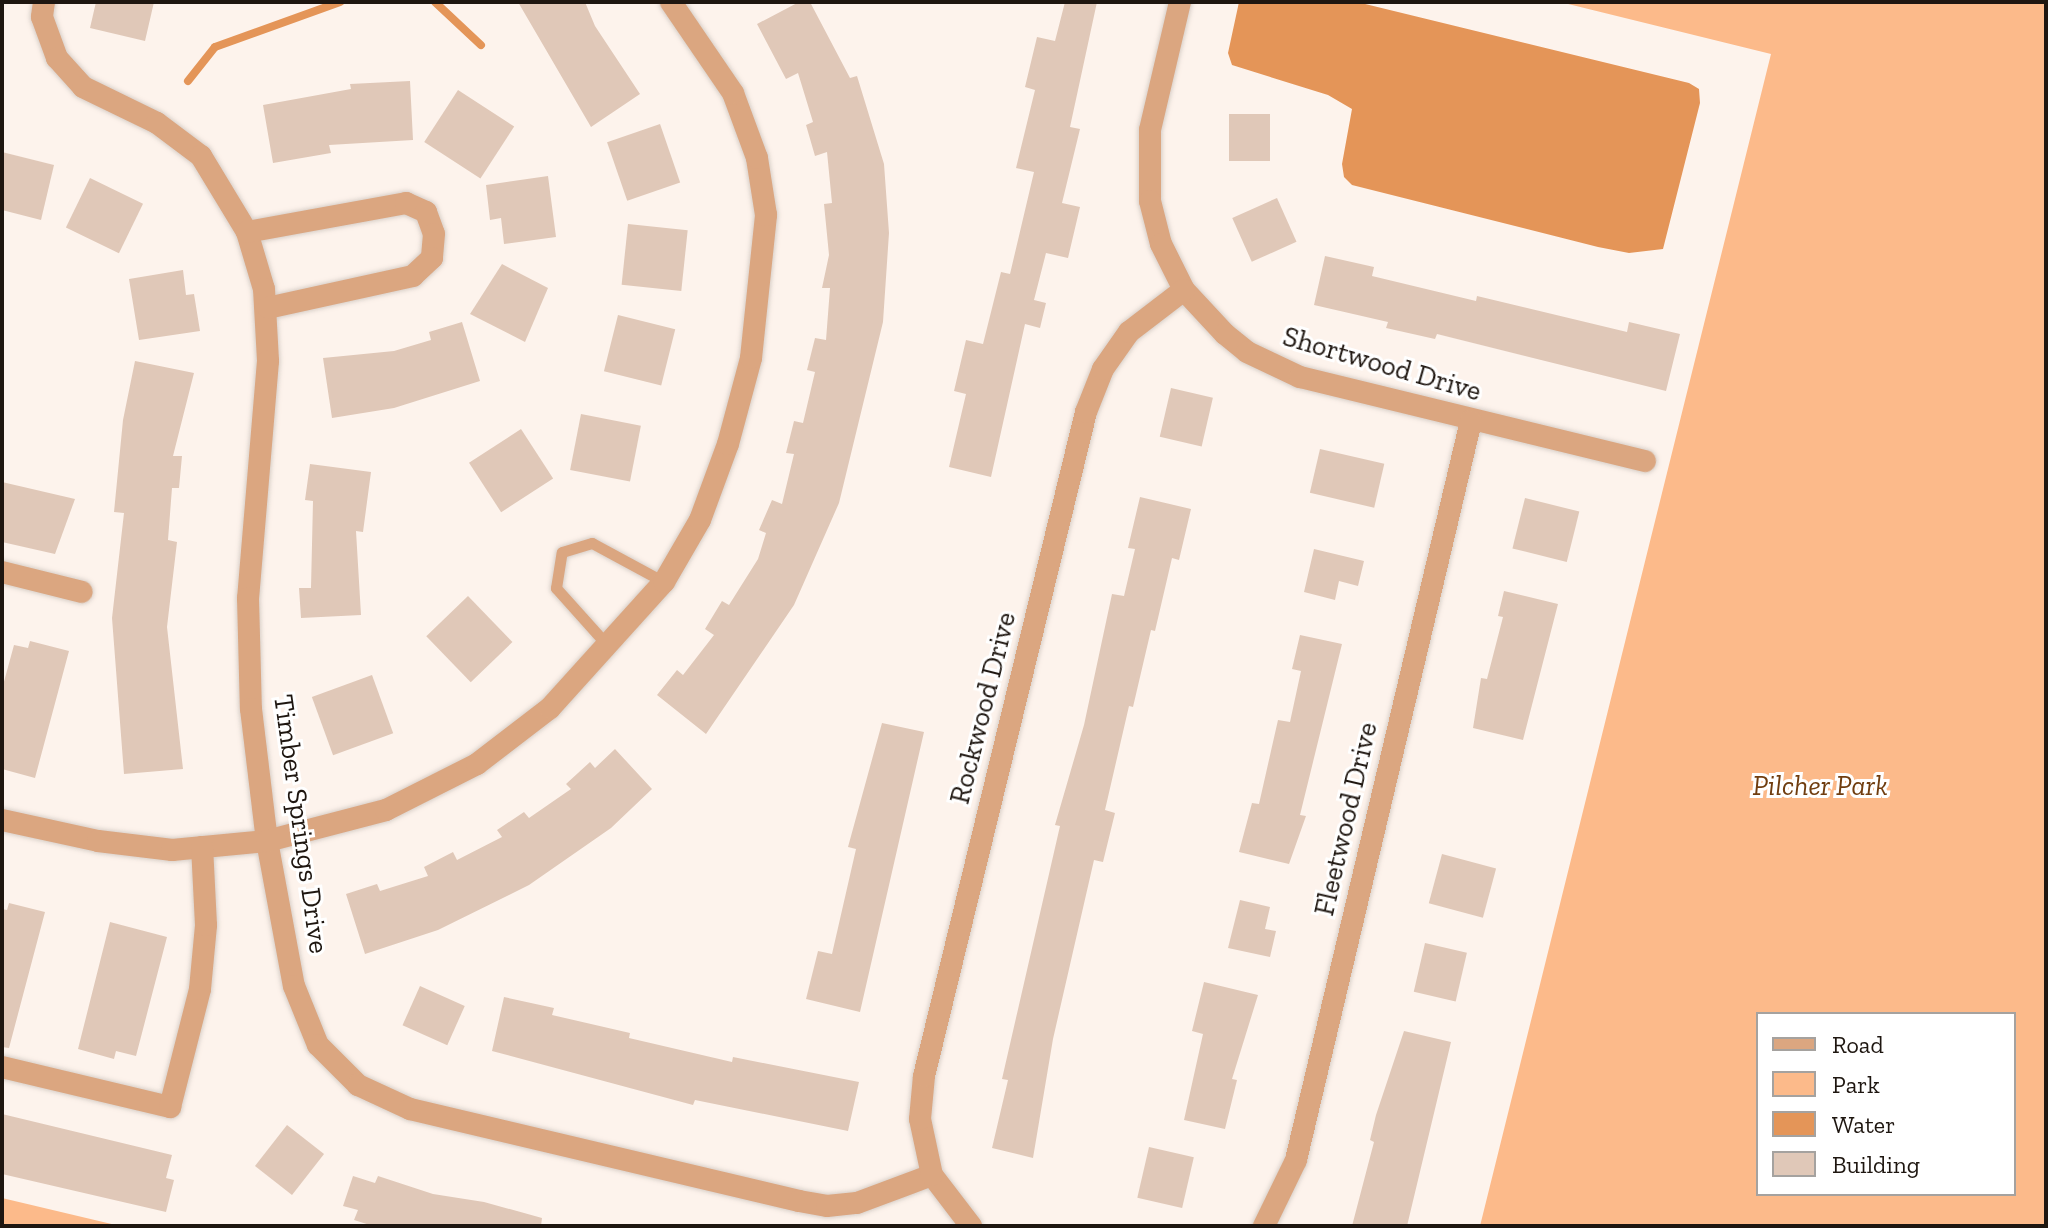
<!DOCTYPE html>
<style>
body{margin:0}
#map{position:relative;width:2048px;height:1228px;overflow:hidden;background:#fdf3ec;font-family:"Zilla Slab",serif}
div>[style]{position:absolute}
.green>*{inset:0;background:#fcba8a}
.water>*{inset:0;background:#e49558}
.stream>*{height:8px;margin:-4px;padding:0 4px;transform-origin:4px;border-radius:4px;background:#e49558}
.building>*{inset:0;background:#e0c8b8;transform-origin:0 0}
.roads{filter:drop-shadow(0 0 2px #d9d0c9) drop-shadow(0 0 2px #d9d0c9)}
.lane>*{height:11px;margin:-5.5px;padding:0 5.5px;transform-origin:5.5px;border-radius:5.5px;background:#dba680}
.street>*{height:22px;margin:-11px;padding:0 11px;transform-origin:11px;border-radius:11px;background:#dba680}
span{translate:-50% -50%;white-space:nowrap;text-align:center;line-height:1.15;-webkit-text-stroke:6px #fff;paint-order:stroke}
.street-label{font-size:28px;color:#1e1610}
.park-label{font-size:28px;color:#703d0f;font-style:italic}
.frame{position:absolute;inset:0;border:4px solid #1e1610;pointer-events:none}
.legend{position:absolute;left:1756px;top:1012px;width:260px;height:184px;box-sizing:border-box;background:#fff;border:2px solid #a5a29f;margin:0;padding:10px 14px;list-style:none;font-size:24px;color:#1e1610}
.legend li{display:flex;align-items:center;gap:16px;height:40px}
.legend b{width:40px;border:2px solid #a5a29f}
</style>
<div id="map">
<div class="green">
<i style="clip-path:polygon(evenodd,1560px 2px,2046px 2px,2046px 1226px,1480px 1226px,1771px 54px,1560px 2px,1758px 1014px,2014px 1014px,2014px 1194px,1758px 1194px,1758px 1014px)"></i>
<i style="clip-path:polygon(2px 1198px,120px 1226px,2px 1226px)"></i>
</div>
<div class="water">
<i style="clip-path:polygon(1239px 2px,1357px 2px,1689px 83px,1699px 89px,1700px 103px,1663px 249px,1629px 253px,1598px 247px,1352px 185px,1344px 177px,1342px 164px,1352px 109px,1328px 95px,1232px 65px,1228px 53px)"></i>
</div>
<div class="stream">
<i style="left:435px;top:2px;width:63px;rotate:43.1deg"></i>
<i style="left:188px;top:81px;width:43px;rotate:-51.5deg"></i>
<i style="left:215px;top:47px;width:133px;rotate:-19.8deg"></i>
</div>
<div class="building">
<i style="clip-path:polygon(96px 2px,154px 2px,145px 41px,90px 28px)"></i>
<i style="clip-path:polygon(518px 2px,585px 2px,595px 26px,640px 94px,591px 127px)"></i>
<i style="clip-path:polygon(799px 2px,810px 2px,850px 78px,857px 76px,884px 164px,889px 233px,883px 322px,839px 503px,794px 605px,706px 734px,657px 695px,677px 670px,683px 675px,714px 635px,705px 629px,722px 601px,729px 605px,758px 559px,766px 533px,759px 530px,772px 500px,782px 504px,794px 454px,786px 453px,794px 421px,803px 423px,815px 372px,807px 370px,815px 338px,826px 340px,830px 288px,822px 288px,829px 255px,824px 204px,832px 203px,827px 152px,815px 156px,806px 125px,813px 122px,798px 73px,786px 79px,757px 24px)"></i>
<i style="clip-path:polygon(1065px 2px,1097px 2px,1070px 127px,1080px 129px,1062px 203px,1080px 207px,1068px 258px,1046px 253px,1034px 300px,1046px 303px,1040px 328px,1025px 324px,991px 477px,949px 467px,966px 394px,954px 391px,966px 340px,983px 344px,1001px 272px,1010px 274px,1034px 172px,1016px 168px,1035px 90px,1025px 87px,1037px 37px,1055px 41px)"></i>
<i style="clip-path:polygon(410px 81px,413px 140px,329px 145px,331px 153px,273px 163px,263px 105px,351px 89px,350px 84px)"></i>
<i style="left:458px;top:90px;width:67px;height:62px;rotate:33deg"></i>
<i style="left:1229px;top:114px;width:41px;height:47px"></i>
<i style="left:660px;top:124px;width:62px;height:56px;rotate:71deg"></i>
<i style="clip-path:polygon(2px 152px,54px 165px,41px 220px,2px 210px)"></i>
<i style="clip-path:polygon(548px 176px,556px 237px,504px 244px,501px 218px,490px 220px,486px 185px)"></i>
<i style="left:90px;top:178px;width:59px;height:55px;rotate:26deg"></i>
<i style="left:1277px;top:198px;width:48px;height:49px;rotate:66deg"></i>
<i style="left:628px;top:224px;width:60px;height:61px;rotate:6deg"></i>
<i style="clip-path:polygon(1325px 256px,1374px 267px,1372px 276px,1476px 301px,1477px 296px,1627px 332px,1629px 322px,1680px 334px,1666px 391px,1437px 334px,1435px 339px,1386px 328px,1388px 322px,1314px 305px)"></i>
<i style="clip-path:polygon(502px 264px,548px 288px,525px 342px,470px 314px)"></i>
<i style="clip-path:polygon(183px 270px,186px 295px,194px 294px,200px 331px,139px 340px,129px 279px)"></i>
<i style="left:618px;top:315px;width:59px;height:58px;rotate:14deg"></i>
<i style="clip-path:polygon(462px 322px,480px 381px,394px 408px,332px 418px,323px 358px,394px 351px,431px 340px,429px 332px)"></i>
<i style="clip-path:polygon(135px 361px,194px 373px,173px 456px,182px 456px,179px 488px,172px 488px,168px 540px,177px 542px,167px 627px,183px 769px,124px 774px,112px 618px,124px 513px,114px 512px,123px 420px)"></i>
<i style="left:1171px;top:388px;width:43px;height:50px;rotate:13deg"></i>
<i style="left:581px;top:414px;width:61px;height:57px;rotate:11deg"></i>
<i style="left:521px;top:429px;width:59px;height:62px;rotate:57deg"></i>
<i style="left:1320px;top:449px;width:66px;height:45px;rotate:13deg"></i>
<i style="clip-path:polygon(310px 464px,371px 472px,363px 532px,356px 531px,361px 615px,301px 618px,299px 588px,311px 588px,313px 501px,305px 500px)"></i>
<i style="clip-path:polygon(2px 482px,75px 499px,55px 554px,2px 542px)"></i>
<i style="clip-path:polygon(1140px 497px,1191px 509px,1179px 560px,1172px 558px,1155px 631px,1151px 630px,1133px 707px,1129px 706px,1105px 810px,1115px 813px,1103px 862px,1094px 860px,1053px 1039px,1033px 1158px,992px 1148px,1008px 1080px,1002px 1079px,1060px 826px,1055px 825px,1084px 725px,1112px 594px,1124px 596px,1135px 549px,1128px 548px)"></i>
<i style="left:1525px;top:498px;width:56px;height:52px;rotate:14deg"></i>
<i style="clip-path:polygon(1314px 549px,1364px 561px,1358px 586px,1339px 581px,1335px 600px,1304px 592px)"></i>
<i style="clip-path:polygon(1504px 591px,1558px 604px,1523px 740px,1473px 728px,1481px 678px,1487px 679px,1503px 617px,1498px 616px)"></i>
<i style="left:468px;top:596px;width:64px;height:58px;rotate:46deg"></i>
<i style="clip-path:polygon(1300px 635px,1342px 644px,1300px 815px,1306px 816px,1289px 864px,1239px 852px,1252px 803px,1259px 804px,1278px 720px,1290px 722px,1301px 671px,1292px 669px)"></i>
<i style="clip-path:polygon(30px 641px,69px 651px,35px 778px,2px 769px,2px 689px,14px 645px,28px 648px)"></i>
<i style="left:372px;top:675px;width:62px;height:64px;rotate:70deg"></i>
<i style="clip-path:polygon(882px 723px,924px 732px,860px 1012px,806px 999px,818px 951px,832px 954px,856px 849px,848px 847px)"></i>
<i style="clip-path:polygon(615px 749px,652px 789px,611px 828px,529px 885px,438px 930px,365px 954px,346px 894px,377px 884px,380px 891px,428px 876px,424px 867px,453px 852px,457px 860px,502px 837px,497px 830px,524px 812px,529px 818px,571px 789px,566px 784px,590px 762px,595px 768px)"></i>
<i style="left:1442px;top:854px;width:56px;height:51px;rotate:15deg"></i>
<i style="clip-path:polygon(1240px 900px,1270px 907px,1265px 929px,1276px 931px,1270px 957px,1228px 948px)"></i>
<i style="clip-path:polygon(9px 903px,45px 912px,9px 1048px,2px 1047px,2px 909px,7px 910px)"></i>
<i style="clip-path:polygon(110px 922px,167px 937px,136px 1056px,116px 1051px,114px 1059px,78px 1049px)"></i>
<i style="left:1425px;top:943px;width:43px;height:50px;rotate:13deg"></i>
<i style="clip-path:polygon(1204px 982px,1258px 995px,1232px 1079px,1237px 1080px,1225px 1129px,1184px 1120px,1203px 1034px,1192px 1031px)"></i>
<i style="left:420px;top:986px;width:49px;height:43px;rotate:24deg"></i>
<i style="clip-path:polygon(504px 997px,554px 1008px,552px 1015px,630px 1033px,629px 1038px,732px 1062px,733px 1057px,859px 1082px,848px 1131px,695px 1100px,693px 1105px,492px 1051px)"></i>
<i style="clip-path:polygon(1404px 1031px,1451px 1042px,1407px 1226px,1352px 1226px,1374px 1142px,1370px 1140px,1376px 1115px)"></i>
<i style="clip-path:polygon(2px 1114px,172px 1155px,166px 1178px,174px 1180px,166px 1212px,2px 1174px)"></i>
<i style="left:287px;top:1125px;width:47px;height:52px;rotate:38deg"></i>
<i style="left:1149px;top:1147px;width:46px;height:52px;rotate:13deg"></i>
<i style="clip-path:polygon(353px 1176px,375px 1183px,378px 1176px,433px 1194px,484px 1202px,542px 1218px,541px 1226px,373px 1226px,354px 1220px,358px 1210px,343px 1206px)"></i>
</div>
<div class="roads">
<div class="lane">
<i style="left:608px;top:646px;width:78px;rotate:-131.9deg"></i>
<i style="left:556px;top:588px;width:36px;rotate:-81deg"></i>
<i style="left:562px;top:552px;width:31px;rotate:-17deg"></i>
<i style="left:592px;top:543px;width:82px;rotate:28.4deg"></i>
</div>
<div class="street">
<i style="left:44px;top:2px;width:15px;rotate:98deg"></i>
<i style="left:42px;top:17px;width:44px;rotate:69.9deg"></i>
<i style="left:57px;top:58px;width:39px;rotate:48deg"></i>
<i style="left:83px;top:87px;width:82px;rotate:25.9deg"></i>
<i style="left:157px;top:123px;width:55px;rotate:36.9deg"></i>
<i style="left:201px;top:156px;width:89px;rotate:58.8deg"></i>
<i style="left:247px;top:232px;width:59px;rotate:73.4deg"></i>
<i style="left:264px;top:289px;width:72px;rotate:86.8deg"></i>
<i style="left:268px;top:361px;width:238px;rotate:94.8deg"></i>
<i style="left:248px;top:598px;width:111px;rotate:88.5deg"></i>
<i style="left:251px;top:709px;width:133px;rotate:83.1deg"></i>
<i style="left:267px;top:841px;width:147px;rotate:79.5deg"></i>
<i style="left:294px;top:986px;width:64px;rotate:67.9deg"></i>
<i style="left:318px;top:1045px;width:57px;rotate:45deg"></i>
<i style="left:358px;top:1085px;width:57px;rotate:24.8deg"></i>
<i style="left:410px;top:1109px;width:400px;rotate:13.3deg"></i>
<i style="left:799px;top:1201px;width:28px;rotate:10deg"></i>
<i style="left:827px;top:1206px;width:30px;rotate:-6deg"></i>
<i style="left:857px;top:1203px;width:80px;rotate:-20.5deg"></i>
<i style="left:1180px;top:2px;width:131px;rotate:103.2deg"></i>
<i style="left:1150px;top:130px;width:71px;rotate:90deg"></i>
<i style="left:1150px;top:201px;width:44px;rotate:75.7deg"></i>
<i style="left:1161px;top:244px;width:51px;rotate:63.4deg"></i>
<i style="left:1184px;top:290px;width:60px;rotate:47deg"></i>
<i style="left:1225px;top:334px;width:28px;rotate:39deg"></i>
<i style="left:1247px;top:352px;width:59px;rotate:25.3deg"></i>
<i style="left:1300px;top:377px;width:355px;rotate:13.7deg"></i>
<i style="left:247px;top:232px;width:162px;rotate:-10.3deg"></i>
<i style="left:406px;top:203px;width:22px;rotate:24deg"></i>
<i style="left:426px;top:212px;width:23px;rotate:70deg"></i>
<i style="left:434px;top:234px;width:24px;rotate:95deg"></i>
<i style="left:432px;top:258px;width:26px;rotate:137deg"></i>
<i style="left:413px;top:276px;width:148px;rotate:167.6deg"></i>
<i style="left:2px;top:572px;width:82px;rotate:14deg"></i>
<i style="left:2px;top:820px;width:98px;rotate:12.3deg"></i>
<i style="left:98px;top:841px;width:75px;rotate:6.9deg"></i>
<i style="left:172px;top:850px;width:95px;rotate:-5.4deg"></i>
<i style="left:267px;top:841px;width:123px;rotate:-14.6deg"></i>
<i style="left:386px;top:810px;width:102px;rotate:-26.8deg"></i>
<i style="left:477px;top:764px;width:92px;rotate:-37.5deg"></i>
<i style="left:550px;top:708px;width:170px;rotate:-47.9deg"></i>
<i style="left:664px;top:582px;width:72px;rotate:-59.9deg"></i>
<i style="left:700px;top:520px;width:81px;rotate:-69.8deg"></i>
<i style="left:728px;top:444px;width:89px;rotate:-75deg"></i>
<i style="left:751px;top:358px;width:144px;rotate:-84deg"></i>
<i style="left:766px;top:215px;width:58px;rotate:-99deg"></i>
<i style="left:757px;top:158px;width:69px;rotate:-110.3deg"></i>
<i style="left:733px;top:93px;width:110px;rotate:-124.3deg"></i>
<i style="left:2px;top:1067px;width:173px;rotate:13.4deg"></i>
<i style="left:170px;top:1107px;width:122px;rotate:-75.7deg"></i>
<i style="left:200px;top:989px;width:64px;rotate:-84.6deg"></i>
<i style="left:206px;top:925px;width:78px;rotate:-92.9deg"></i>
<i style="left:971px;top:1226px;width:64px;rotate:-127.4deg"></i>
<i style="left:932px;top:1175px;width:57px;rotate:-102.1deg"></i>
<i style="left:920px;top:1119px;width:43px;rotate:-84.7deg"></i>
<i style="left:924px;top:1076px;width:683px;rotate:-76.29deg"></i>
<i style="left:1086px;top:412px;width:46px;rotate:-68.4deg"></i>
<i style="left:1103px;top:369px;width:45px;rotate:-54.9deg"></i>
<i style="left:1129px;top:332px;width:69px;rotate:-37.4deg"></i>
<i style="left:1264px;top:1226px;width:73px;rotate:-64.1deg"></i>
<i style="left:1296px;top:1160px;width:759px;rotate:-76.68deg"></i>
</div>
</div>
<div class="street-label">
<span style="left:1382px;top:364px;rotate:16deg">Shortwood Drive</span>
<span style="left:983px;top:708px;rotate:-76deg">Rockwood Drive</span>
<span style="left:1346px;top:819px;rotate:-77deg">Fleetwood Drive</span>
<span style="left:301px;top:824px;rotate:82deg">Timber Springs Drive</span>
</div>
<div class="park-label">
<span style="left:1820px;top:786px">Pilcher Park</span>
</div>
<div class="frame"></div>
<ul class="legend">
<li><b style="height:10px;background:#dba680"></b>Road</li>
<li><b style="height:22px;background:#fcba8a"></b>Park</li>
<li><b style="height:22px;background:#e49558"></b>Water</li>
<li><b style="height:22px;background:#e0c8b8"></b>Building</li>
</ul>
</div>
